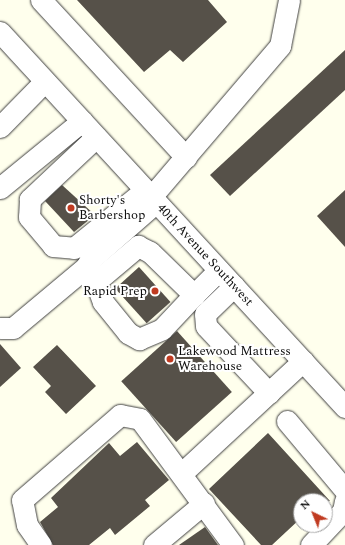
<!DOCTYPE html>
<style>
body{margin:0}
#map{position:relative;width:345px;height:545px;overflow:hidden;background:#ffffed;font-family:Spectral,serif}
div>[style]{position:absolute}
.building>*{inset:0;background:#565149;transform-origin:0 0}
.roads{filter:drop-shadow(0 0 1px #404040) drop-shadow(0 0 1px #404040)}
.minor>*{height:21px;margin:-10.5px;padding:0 10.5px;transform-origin:10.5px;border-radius:10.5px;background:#fff}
.dots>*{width:11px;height:11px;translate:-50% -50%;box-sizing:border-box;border:2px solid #fff;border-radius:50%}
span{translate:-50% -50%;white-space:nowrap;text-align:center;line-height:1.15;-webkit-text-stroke:4px #fff;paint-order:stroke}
.poi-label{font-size:13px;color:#0d0d0d}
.left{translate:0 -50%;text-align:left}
.right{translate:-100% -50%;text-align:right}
.street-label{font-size:13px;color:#0d0d0d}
.north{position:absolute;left:293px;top:493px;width:40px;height:40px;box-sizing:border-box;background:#fff;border:1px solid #9e9e9e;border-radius:50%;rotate:317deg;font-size:11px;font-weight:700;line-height:16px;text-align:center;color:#0d0d0d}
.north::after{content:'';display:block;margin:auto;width:14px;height:18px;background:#c03b21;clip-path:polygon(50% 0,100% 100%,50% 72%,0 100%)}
</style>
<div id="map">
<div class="building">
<i style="clip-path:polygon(77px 0,208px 0,227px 22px,183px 62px,170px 50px,144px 72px)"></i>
<i style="clip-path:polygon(345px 50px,345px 90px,230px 196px,210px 175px)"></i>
<i style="clip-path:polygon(62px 185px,95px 215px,74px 232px,45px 201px)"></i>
<i style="clip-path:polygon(345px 190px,345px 247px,317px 216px)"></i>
<i style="left:139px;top:267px;width:47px;height:32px;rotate:48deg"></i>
<i style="left:177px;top:331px;width:82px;height:75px;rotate:48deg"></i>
<i style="clip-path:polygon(0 344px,21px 368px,0 387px)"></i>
<i style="clip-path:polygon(57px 345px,96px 386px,66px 414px,45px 392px,51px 386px,33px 367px)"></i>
<i style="clip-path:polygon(268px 433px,330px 501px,301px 501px,301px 518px,272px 545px,261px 545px,209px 489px)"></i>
<i style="clip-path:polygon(137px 442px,169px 480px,145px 500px,150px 506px,115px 535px,110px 528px,89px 545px,53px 545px,40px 522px,58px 507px,51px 498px,109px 443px,120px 456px)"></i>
<i style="clip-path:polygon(205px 527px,218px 545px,179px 545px)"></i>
</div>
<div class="roads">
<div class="minor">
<i style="left:41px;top:0;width:214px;rotate:47.3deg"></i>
<i style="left:0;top:32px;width:510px;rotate:47.39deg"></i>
<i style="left:0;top:127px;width:64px;rotate:-45.6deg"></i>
<i style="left:96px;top:137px;width:91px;rotate:136.8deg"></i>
<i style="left:30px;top:199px;width:18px;rotate:93deg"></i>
<i style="left:29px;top:217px;width:38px;rotate:50deg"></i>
<i style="left:53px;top:246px;width:21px;rotate:5deg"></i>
<i style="left:74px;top:248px;width:92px;rotate:-39.2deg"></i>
<i style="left:0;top:188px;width:106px;rotate:-39.3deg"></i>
<i style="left:151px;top:197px;width:199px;rotate:-49.5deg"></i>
<i style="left:280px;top:46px;width:47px;rotate:-78.9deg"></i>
<i style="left:156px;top:202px;width:88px;rotate:138.7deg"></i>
<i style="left:90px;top:260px;width:8px;rotate:120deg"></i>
<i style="left:86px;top:267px;width:9px;rotate:72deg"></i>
<i style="left:89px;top:276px;width:11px;rotate:10deg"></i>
<i style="left:100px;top:278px;width:50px;rotate:-40.1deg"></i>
<i style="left:138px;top:246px;width:13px;rotate:27deg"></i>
<i style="left:150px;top:252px;width:62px;rotate:44.3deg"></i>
<i style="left:194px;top:295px;width:35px;rotate:-45deg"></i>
<i style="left:95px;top:280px;width:23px;rotate:70deg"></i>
<i style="left:103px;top:302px;width:40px;rotate:51deg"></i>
<i style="left:128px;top:333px;width:13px;rotate:29deg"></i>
<i style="left:139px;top:339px;width:25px;rotate:-23deg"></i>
<i style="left:162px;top:329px;width:47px;rotate:-46.7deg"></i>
<i style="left:234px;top:286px;width:40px;rotate:136deg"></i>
<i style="left:205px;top:314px;width:12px;rotate:85deg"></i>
<i style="left:206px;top:326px;width:92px;rotate:46.8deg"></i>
<i style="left:0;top:328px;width:13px"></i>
<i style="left:13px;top:328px;width:95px;rotate:-39.9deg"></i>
<i style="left:287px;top:421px;width:90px;rotate:50deg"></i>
<i style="left:182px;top:473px;width:165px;rotate:-42.8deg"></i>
<i style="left:41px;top:545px;width:24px;rotate:-125deg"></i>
<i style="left:27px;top:525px;width:25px;rotate:-101deg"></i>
<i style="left:22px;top:500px;width:130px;rotate:-40.9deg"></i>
<i style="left:120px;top:415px;width:20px;rotate:11deg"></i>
<i style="left:140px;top:419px;width:157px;rotate:53.6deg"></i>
<i style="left:154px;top:545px;width:65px;rotate:-40deg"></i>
<i style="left:311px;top:545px;width:47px;rotate:-46.7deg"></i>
<i style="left:343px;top:511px;width:10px;rotate:-79deg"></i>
</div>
</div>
<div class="dots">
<i style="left:71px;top:208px;background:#c03b21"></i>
<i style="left:155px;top:291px;background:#c03b21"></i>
<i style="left:170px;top:359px;background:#c03b21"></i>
</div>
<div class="poi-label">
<span class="left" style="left:79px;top:208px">Shorty's<br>Barbershop</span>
<span class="right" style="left:147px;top:291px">Rapid Prep</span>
<span class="left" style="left:178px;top:359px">Lakewood Mattress<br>Warehouse</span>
</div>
<div class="street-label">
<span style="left:205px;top:255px;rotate:47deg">40th Avenue Southwest</span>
</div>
<div class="north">N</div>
</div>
